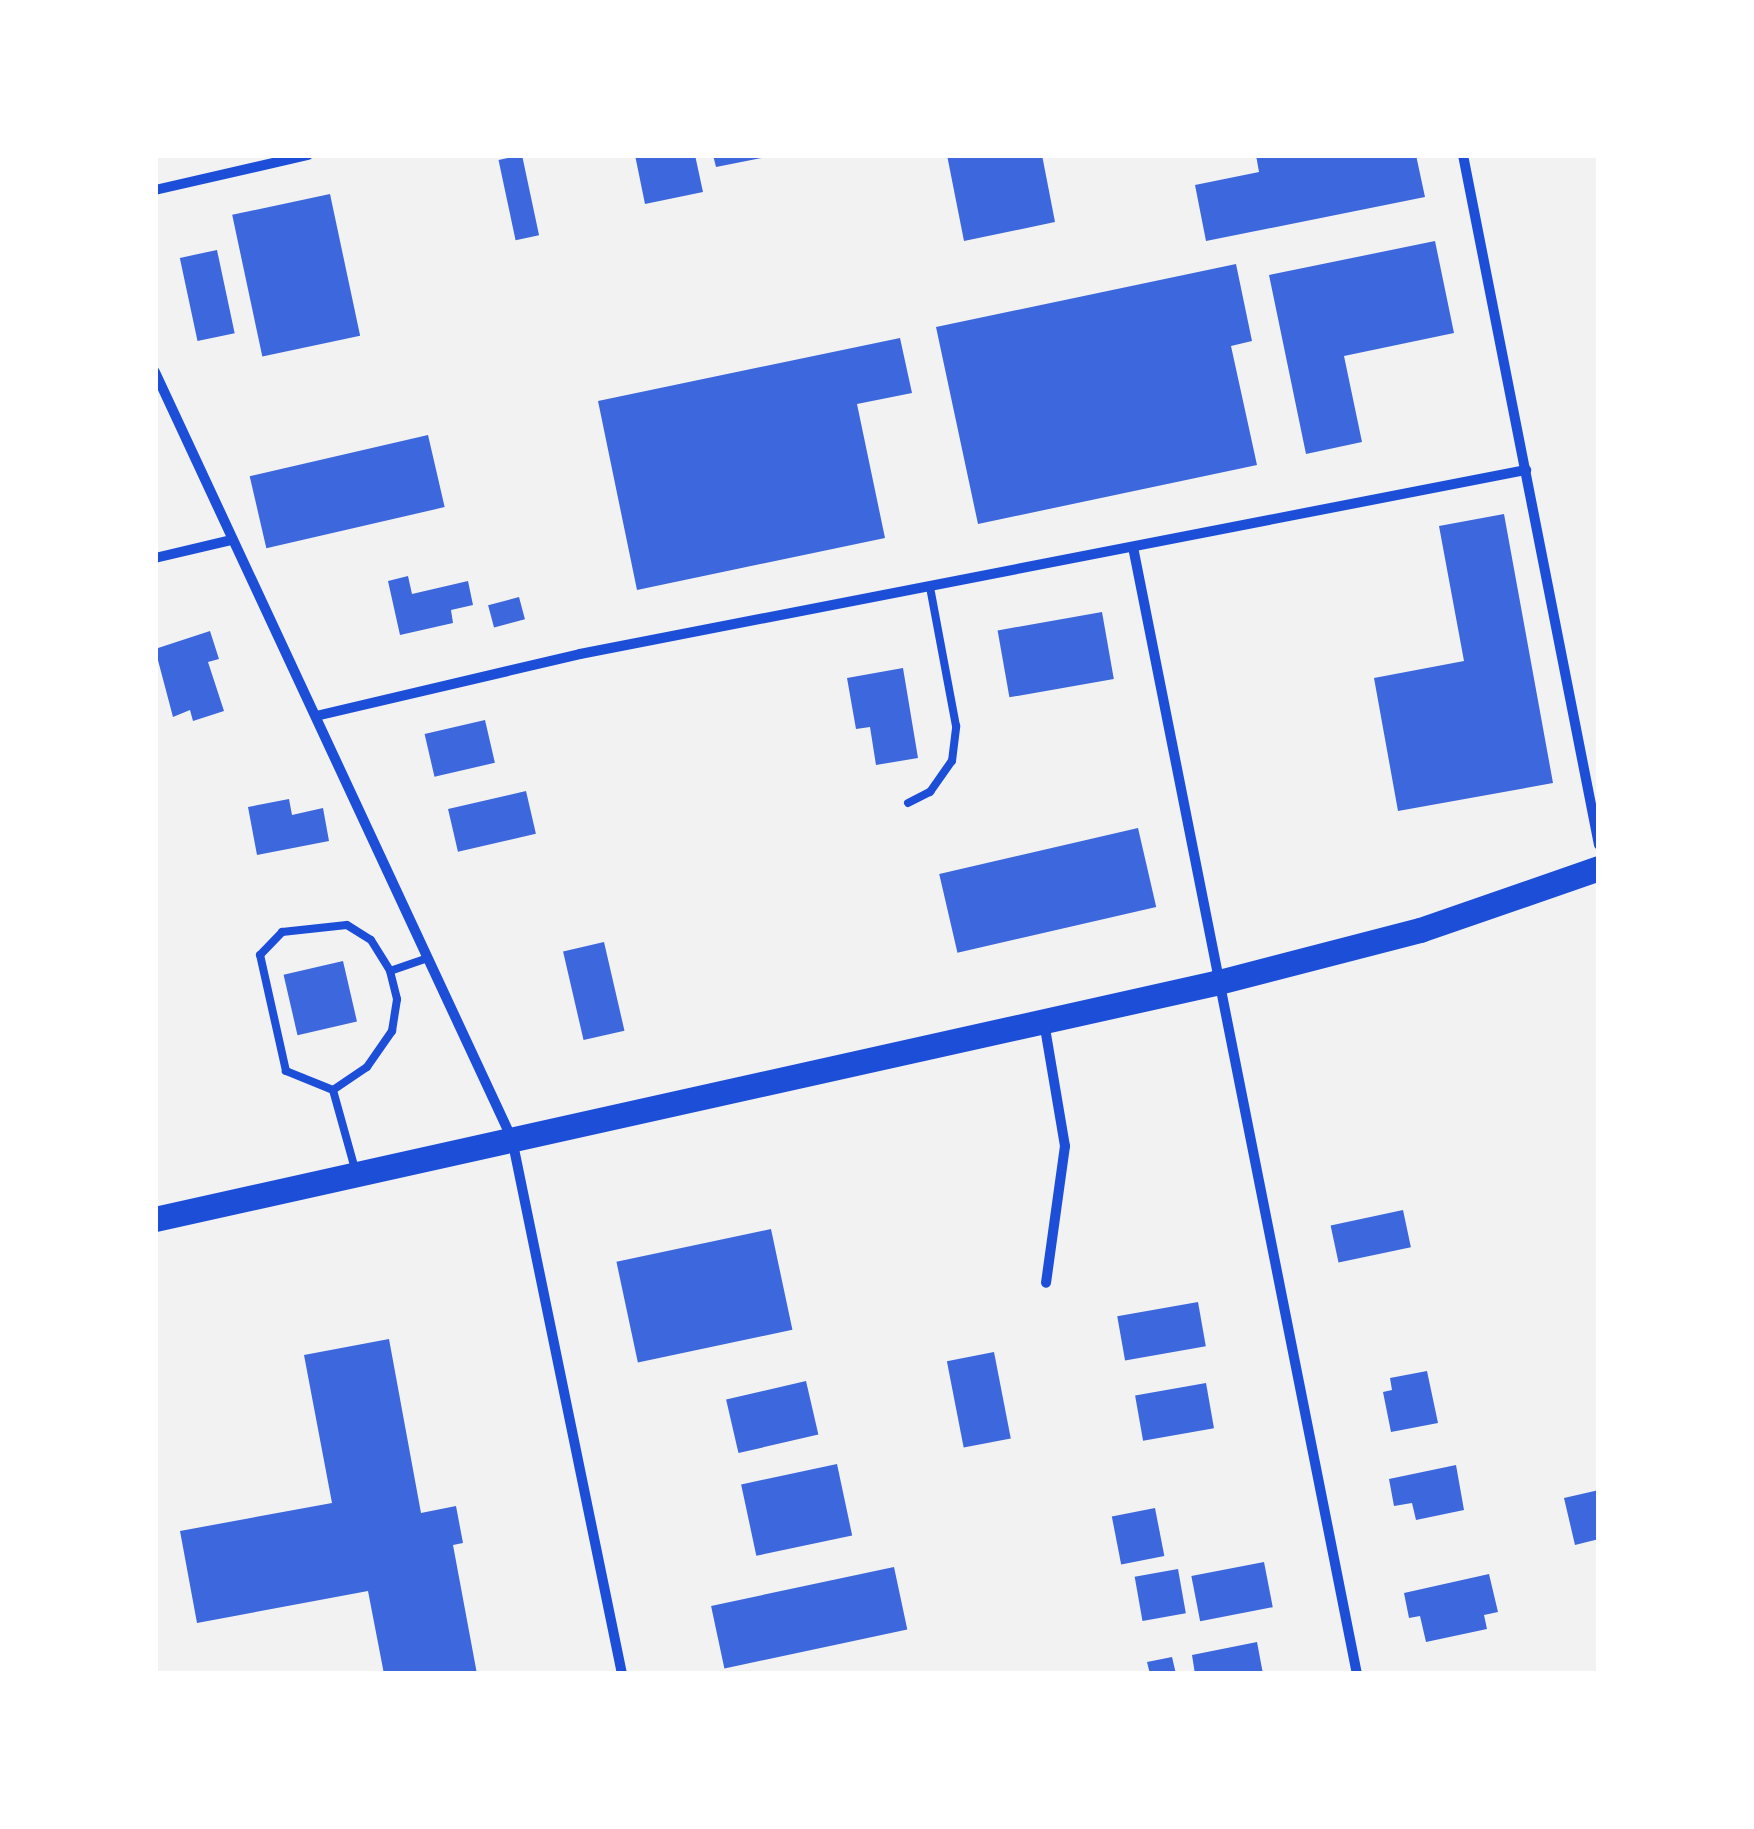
<!DOCTYPE html>
<style>
body{margin:0}
#map{position:relative;width:1754px;height:1829px;overflow:hidden;background:#f2f2f2;font-family:Lora,serif}
div>[style]{position:absolute}
.building>*{inset:0;background:#3d67dc;transform-origin:0 0}
.service>*{height:8px;margin:-4px;padding:0 4px;transform-origin:4px;border-radius:4px;background:#1d4ed8}
.minor>*{height:10px;margin:-5px;padding:0 5px;transform-origin:5px;border-radius:5px;background:#1d4ed8}
.primary>*{height:25px;margin:-12.5px;padding:0 12.5px;transform-origin:12.5px;border-radius:12.5px;background:#1d4ed8}
span{translate:-50% -50%;white-space:nowrap;text-align:center;line-height:1.15;-webkit-text-stroke:10px #fff;paint-order:stroke}
.frame{position:absolute;inset:0;border:158px solid #fff;pointer-events:none}
</style>
<div id="map">
<div class="building">
<i style="left:522px;top:155px;width:82px;height:24px;rotate:78deg"></i>
<i style="clip-path:polygon(635px 155px,695px 155px,703px 192px,645px 204px)"></i>
<i style="clip-path:polygon(713px 155px,767px 155px,767px 157px,716px 167px)"></i>
<i style="clip-path:polygon(947px 155px,1042px 155px,1055px 222px,964px 241px)"></i>
<i style="clip-path:polygon(1256px 155px,1416px 155px,1425px 197px,1206px 241px,1195px 185px,1259px 172px)"></i>
<i style="left:330px;top:194px;width:145px;height:100px;rotate:78deg"></i>
<i style="clip-path:polygon(1435px 241px,1454px 333px,1344px 356px,1362px 442px,1306px 454px,1269px 275px)"></i>
<i style="left:217px;top:250px;width:85px;height:38px;rotate:78deg"></i>
<i style="clip-path:polygon(1236px 264px,1252px 341px,1231px 346px,1257px 465px,978px 524px,936px 327px)"></i>
<i style="clip-path:polygon(900px 338px,912px 393px,857px 404px,885px 538px,637px 590px,598px 401px)"></i>
<i style="left:428px;top:435px;width:74px;height:183px;rotate:77deg"></i>
<i style="clip-path:polygon(1504px 514px,1553px 783px,1398px 811px,1374px 678px,1464px 661px,1439px 526px)"></i>
<i style="clip-path:polygon(408px 576px,412px 594px,468px 581px,473px 605px,451px 610px,453px 623px,400px 635px,388px 581px)"></i>
<i style="left:519px;top:597px;width:23px;height:32px;rotate:75deg"></i>
<i style="left:1102px;top:612px;width:68px;height:106px;rotate:80deg"></i>
<i style="clip-path:polygon(210px 631px,219px 659px,208px 662px,224px 711px,193px 721px,190px 710px,173px 717px,155px 649px)"></i>
<i style="clip-path:polygon(903px 668px,918px 758px,876px 765px,870px 727px,856px 729px,847px 678px)"></i>
<i style="left:485px;top:720px;width:44px;height:62px;rotate:77deg"></i>
<i style="left:526px;top:791px;width:44px;height:80px;rotate:77deg"></i>
<i style="clip-path:polygon(289px 799px,292px 815px,323px 808px,329px 841px,257px 855px,248px 807px)"></i>
<i style="left:1138px;top:828px;width:81px;height:204px;rotate:77deg"></i>
<i style="left:604px;top:942px;width:91px;height:42px;rotate:77deg"></i>
<i style="left:343px;top:961px;width:62px;height:61px;rotate:77deg"></i>
<i style="left:1403px;top:1210px;width:38px;height:74px;rotate:78deg"></i>
<i style="left:771px;top:1229px;width:103px;height:158px;rotate:78deg"></i>
<i style="left:1198px;top:1302px;width:45px;height:82px;rotate:80deg"></i>
<i style="clip-path:polygon(389px 1339px,421px 1513px,456px 1506px,463px 1543px,453px 1545px,477px 1674px,384px 1674px,368px 1591px,197px 1623px,180px 1531px,332px 1503px,304px 1355px)"></i>
<i style="left:994px;top:1352px;width:88px;height:48px;rotate:79deg"></i>
<i style="clip-path:polygon(1427px 1371px,1438px 1423px,1391px 1432px,1383px 1392px,1392px 1390px,1390px 1378px)"></i>
<i style="left:806px;top:1381px;width:55px;height:82px;rotate:77deg"></i>
<i style="left:1206px;top:1383px;width:46px;height:72px;rotate:80deg"></i>
<i style="left:837px;top:1464px;width:73px;height:98px;rotate:78deg"></i>
<i style="clip-path:polygon(1456px 1465px,1464px 1510px,1416px 1520px,1412px 1503px,1394px 1506px,1389px 1479px)"></i>
<i style="clip-path:polygon(1599px 1490px,1599px 1539px,1575px 1545px,1564px 1498px)"></i>
<i style="left:1155px;top:1508px;width:49px;height:44px;rotate:79deg"></i>
<i style="left:1264px;top:1562px;width:46px;height:74px;rotate:79deg"></i>
<i style="left:894px;top:1567px;width:64px;height:187px;rotate:78deg"></i>
<i style="left:1178px;top:1569px;width:45px;height:44px;rotate:80deg"></i>
<i style="clip-path:polygon(1489px 1574px,1498px 1612px,1484px 1615px,1487px 1629px,1426px 1642px,1420px 1616px,1409px 1618px,1404px 1593px)"></i>
<i style="clip-path:polygon(1257px 1642px,1263px 1674px,1195px 1674px,1192px 1655px)"></i>
<i style="clip-path:polygon(1172px 1657px,1176px 1674px,1150px 1674px,1147px 1662px)"></i>
</div>
<div class="service">
<i style="left:908px;top:803px;width:25px;rotate:-27deg"></i>
<i style="left:930px;top:792px;width:38px;rotate:-55deg"></i>
<i style="left:952px;top:761px;width:35px;rotate:-83deg"></i>
<i style="left:956px;top:726px;width:141px;rotate:-100.6deg"></i>
<i style="left:333px;top:1090px;width:51px;rotate:-158deg"></i>
<i style="left:286px;top:1071px;width:119px;rotate:-102.6deg"></i>
<i style="left:260px;top:955px;width:32px;rotate:-46deg"></i>
<i style="left:282px;top:932px;width:65px;rotate:-6.1deg"></i>
<i style="left:347px;top:925px;width:28px;rotate:32deg"></i>
<i style="left:371px;top:940px;width:36px;rotate:58deg"></i>
<i style="left:355px;top:1169px;width:82px;rotate:-105.6deg"></i>
<i style="left:333px;top:1090px;width:41px;rotate:-34.1deg"></i>
<i style="left:367px;top:1067px;width:44px;rotate:-55.2deg"></i>
<i style="left:392px;top:1031px;width:32px;rotate:-81deg"></i>
<i style="left:397px;top:999px;width:29px;rotate:-104deg"></i>
<i style="left:390px;top:971px;width:40px;rotate:-18.9deg"></i>
</div>
<div class="minor">
<i style="left:1463px;top:155px;width:703px;rotate:78.85deg"></i>
<i style="left:155px;top:190px;width:157px;rotate:-12.9deg"></i>
<i style="left:155px;top:372px;width:846px;rotate:65.04deg"></i>
<i style="left:512px;top:1139px;width:546px;rotate:78.38deg"></i>
<i style="left:1133px;top:547px;width:1149px;rotate:78.76deg"></i>
<i style="left:155px;top:558px;width:79px;rotate:-13.2deg"></i>
<i style="left:316px;top:716px;width:271px;rotate:-13.2deg"></i>
<i style="left:580px;top:654px;width:964px;rotate:-11.01deg"></i>
<i style="left:1044px;top:1022px;width:126px;rotate:80.4deg"></i>
<i style="left:1065px;top:1146px;width:138px;rotate:97.9deg"></i>
</div>
<div class="primary">
<i style="left:155px;top:1219px;width:1086px;rotate:-12.55deg"></i>
<i style="left:1215px;top:983px;width:212px;rotate:-14.5deg"></i>
<i style="left:1420px;top:930px;width:189px;rotate:-19.1deg"></i>
</div>
<div class="frame"></div>
</div>
